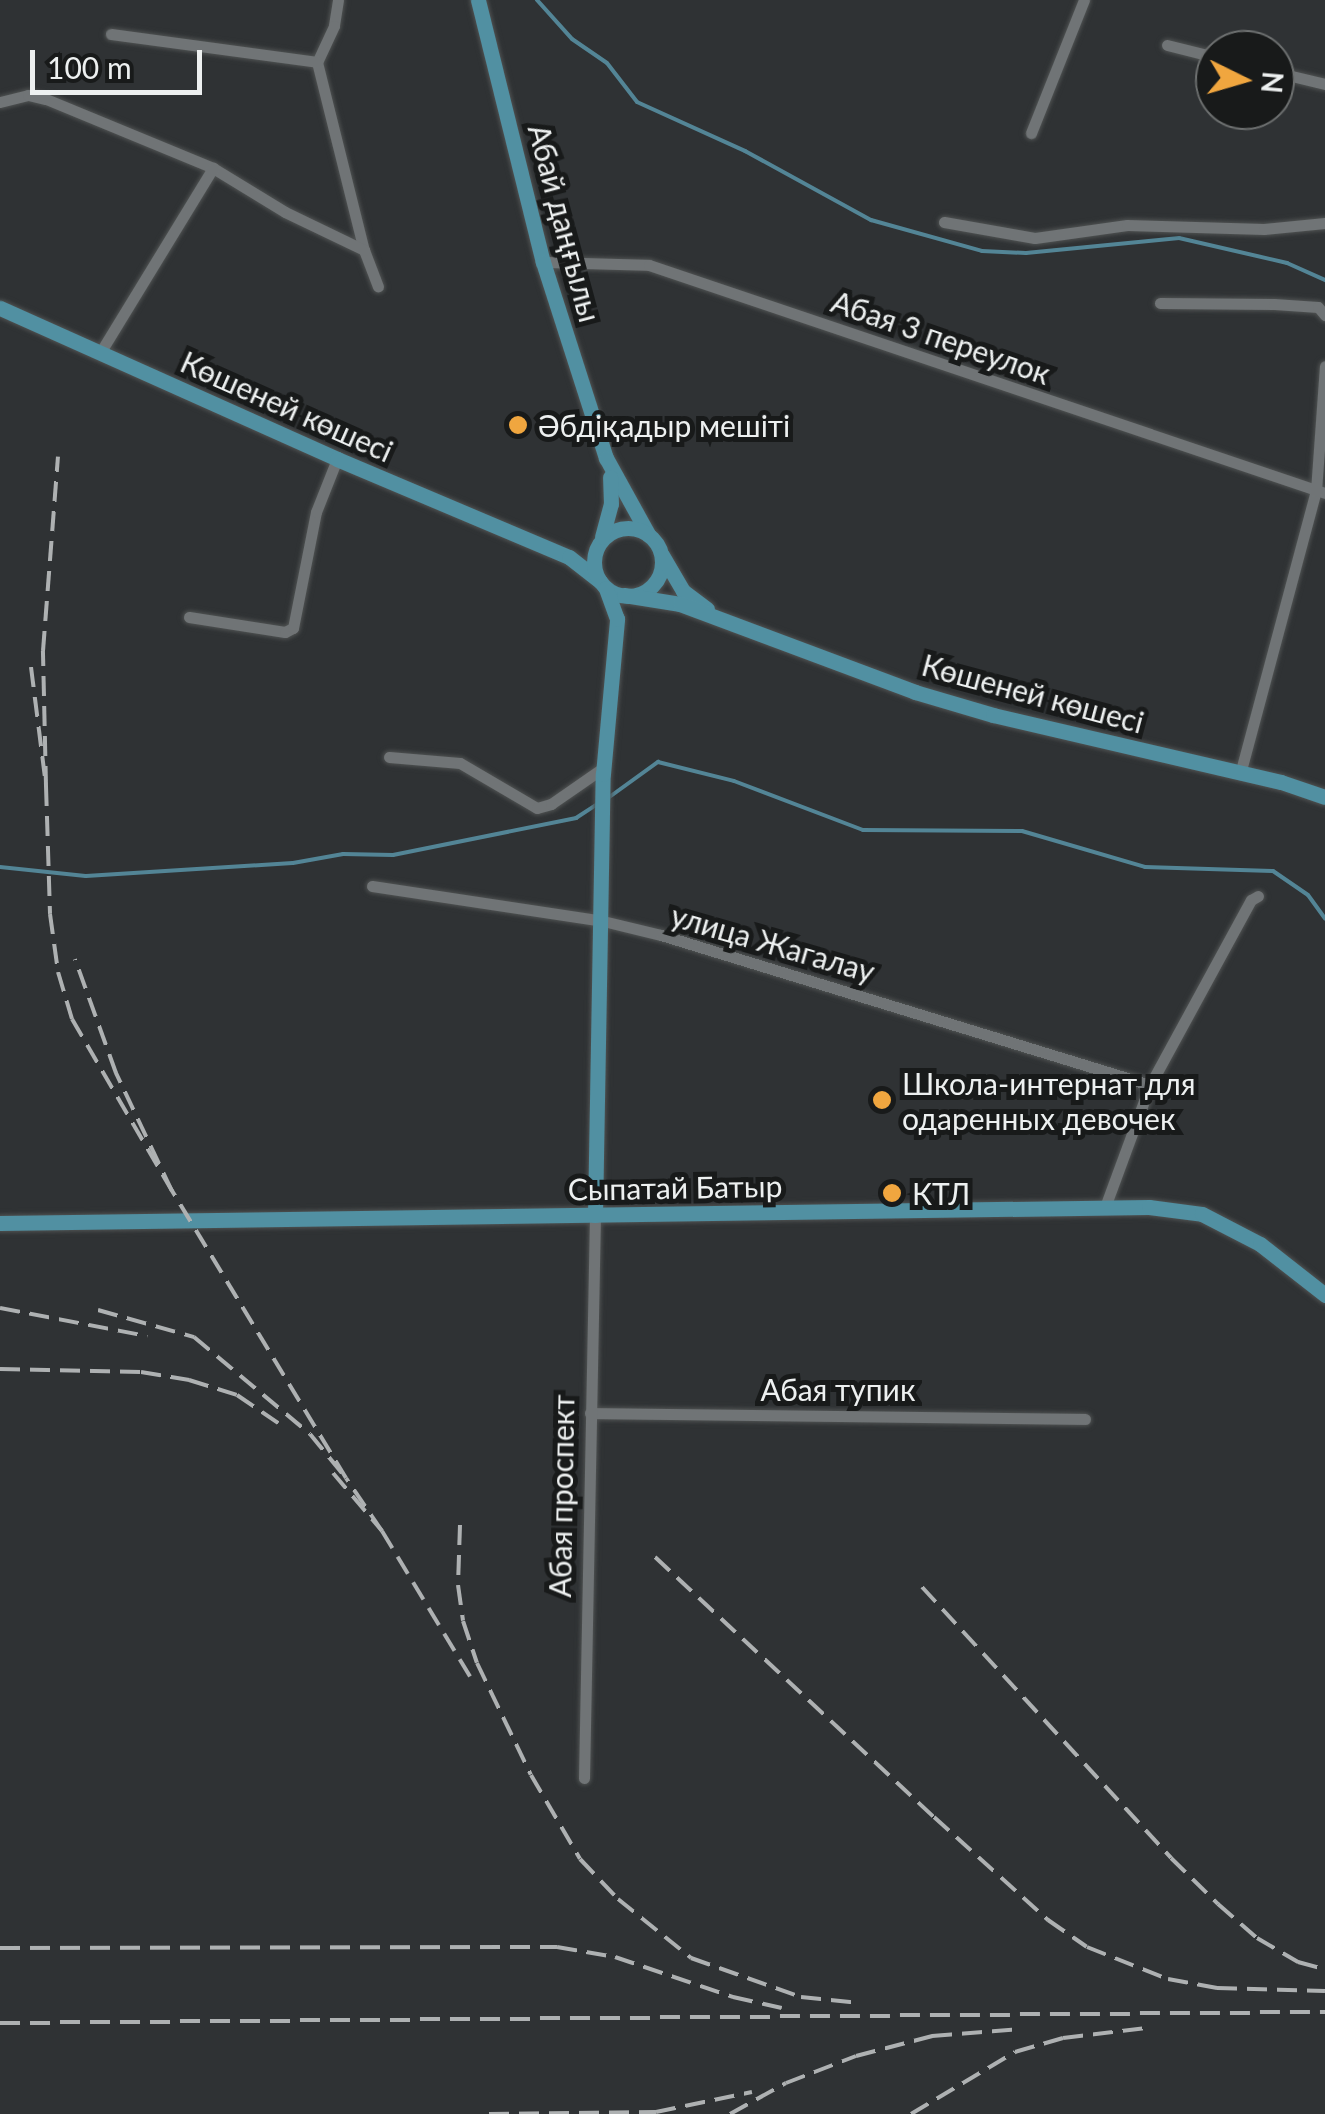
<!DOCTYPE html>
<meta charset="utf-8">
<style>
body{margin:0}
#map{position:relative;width:1325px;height:2114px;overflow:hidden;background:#2f3234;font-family:Lato,sans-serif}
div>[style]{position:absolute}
.stream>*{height:4px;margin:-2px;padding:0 2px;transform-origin:2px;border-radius:2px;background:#538596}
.roads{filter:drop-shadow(0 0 2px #4f5252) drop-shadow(0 0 2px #4f5252)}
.minor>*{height:11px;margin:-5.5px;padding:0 5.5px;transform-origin:5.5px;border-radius:5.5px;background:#707476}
.major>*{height:15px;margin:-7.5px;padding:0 7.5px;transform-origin:7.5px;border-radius:7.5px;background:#5190a2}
.major>.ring{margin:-7.5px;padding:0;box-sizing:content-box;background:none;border:15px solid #5190a2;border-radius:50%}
.rail>*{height:4px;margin-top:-2px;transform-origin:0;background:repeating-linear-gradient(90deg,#aeb1b2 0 20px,transparent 0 30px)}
.dots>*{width:28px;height:28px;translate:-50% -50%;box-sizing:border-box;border:5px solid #181a1a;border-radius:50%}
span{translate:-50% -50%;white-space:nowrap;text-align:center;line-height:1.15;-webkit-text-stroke:10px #181a1a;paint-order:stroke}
.street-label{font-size:30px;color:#edf0f0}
.poi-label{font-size:30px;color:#edf0f0}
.left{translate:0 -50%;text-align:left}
.north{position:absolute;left:1195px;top:30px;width:100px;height:100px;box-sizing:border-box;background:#181a1a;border:2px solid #6d7070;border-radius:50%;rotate:95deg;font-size:28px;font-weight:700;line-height:40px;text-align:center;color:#edf0f0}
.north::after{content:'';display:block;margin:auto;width:35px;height:45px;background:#f0a63f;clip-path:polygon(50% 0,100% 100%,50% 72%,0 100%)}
.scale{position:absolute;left:30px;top:50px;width:172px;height:45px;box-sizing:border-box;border:5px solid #edf0f0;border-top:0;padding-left:12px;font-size:30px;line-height:35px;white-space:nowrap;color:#edf0f0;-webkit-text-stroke:8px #181a1a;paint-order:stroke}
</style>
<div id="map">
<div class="stream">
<i style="left:537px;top:0;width:52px;rotate:48.1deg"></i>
<i style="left:572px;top:39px;width:42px;rotate:34.4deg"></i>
<i style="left:607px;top:63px;width:49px;rotate:52.4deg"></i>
<i style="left:637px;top:102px;width:119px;rotate:24.4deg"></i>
<i style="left:745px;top:151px;width:144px;rotate:28.7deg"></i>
<i style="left:871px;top:220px;width:115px;rotate:15.6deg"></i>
<i style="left:982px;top:251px;width:44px;rotate:2.6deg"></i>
<i style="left:1026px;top:253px;width:154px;rotate:-5.6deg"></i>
<i style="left:1179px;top:238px;width:111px;rotate:13deg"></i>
<i style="left:1287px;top:263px;width:42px;rotate:24.1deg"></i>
<i style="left:608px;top:798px;width:62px;rotate:-35.8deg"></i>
<i style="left:658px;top:762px;width:78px;rotate:14deg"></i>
<i style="left:734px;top:781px;width:138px;rotate:20.8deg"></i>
<i style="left:863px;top:830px;width:159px;rotate:0.4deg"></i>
<i style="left:1022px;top:831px;width:128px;rotate:16.3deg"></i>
<i style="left:1145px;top:867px;width:128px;rotate:1.8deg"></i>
<i style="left:1273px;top:871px;width:42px;rotate:34.4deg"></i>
<i style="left:1308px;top:895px;width:29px;rotate:54deg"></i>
<i style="left:0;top:867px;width:86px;rotate:6deg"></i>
<i style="left:86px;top:876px;width:207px;rotate:-3.6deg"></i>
<i style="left:293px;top:863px;width:51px;rotate:-10.2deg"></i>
<i style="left:343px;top:854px;width:50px;rotate:1.1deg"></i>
<i style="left:393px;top:855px;width:187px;rotate:-11.4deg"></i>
<i style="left:576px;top:818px;width:24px;rotate:-33deg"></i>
</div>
<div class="roads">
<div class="minor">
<i style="left:338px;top:0;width:26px;rotate:99deg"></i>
<i style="left:334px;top:26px;width:40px;rotate:115deg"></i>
<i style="left:317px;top:62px;width:194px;rotate:76deg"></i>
<i style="left:364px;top:250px;width:39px;rotate:69deg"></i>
<i style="left:111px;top:34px;width:208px;rotate:7.7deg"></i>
<i style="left:1167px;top:45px;width:49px;rotate:14deg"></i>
<i style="left:1275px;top:72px;width:51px;rotate:13.5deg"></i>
<i style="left:0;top:102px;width:29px;rotate:-14deg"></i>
<i style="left:28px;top:95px;width:18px;rotate:13deg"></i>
<i style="left:46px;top:99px;width:181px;rotate:22.4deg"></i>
<i style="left:213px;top:168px;width:84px;rotate:31.4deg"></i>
<i style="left:285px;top:212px;width:88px;rotate:25.7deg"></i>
<i style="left:1031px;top:133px;width:143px;rotate:-68.3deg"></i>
<i style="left:944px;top:222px;width:92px;rotate:10deg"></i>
<i style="left:1035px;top:238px;width:93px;rotate:-8deg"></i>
<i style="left:1127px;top:225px;width:137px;rotate:1.7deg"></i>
<i style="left:1264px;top:229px;width:61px;rotate:-5.6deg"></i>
<i style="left:543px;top:262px;width:106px;rotate:1.6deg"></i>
<i style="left:649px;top:265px;width:713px;rotate:18.64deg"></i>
<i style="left:1160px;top:303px;width:114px;rotate:0.5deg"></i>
<i style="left:1274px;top:304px;width:44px;rotate:3.9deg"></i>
<i style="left:1318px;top:307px;width:11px;rotate:49deg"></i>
<i style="left:100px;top:353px;width:217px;rotate:-58.6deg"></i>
<i style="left:189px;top:617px;width:97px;rotate:8.9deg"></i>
<i style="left:285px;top:632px;width:9px;rotate:-27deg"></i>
<i style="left:293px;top:628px;width:118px;rotate:-78.8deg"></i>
<i style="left:316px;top:512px;width:57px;rotate:-68.4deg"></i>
<i style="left:389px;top:757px;width:71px;rotate:4.8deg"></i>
<i style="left:460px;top:763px;width:89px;rotate:30.3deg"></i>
<i style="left:537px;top:808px;width:15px;rotate:-16deg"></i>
<i style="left:551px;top:804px;width:63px;rotate:-34.7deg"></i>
<i style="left:1240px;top:774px;width:293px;rotate:-75deg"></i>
<i style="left:1316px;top:491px;width:125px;rotate:-85.9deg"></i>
<i style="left:372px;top:886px;width:234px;rotate:8.6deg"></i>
<i style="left:603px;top:921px;width:60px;rotate:13.6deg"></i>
<i style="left:661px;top:935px;width:511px;rotate:17.05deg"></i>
<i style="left:1105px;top:1207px;width:130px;rotate:-69.8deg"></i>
<i style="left:1150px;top:1085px;width:211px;rotate:-61.4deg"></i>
<i style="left:1251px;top:900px;width:8px;rotate:-30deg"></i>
<i style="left:590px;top:1413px;width:495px;rotate:0.7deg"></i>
<i style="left:584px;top:1778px;width:563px;rotate:-88.88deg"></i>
</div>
<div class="major">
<i style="left:478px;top:0;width:270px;rotate:76.1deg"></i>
<i style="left:543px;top:262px;width:206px;rotate:72.2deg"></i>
<i style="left:606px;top:458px;width:87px;rotate:61.1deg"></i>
<i style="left:0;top:308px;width:369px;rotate:24.1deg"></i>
<i style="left:337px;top:459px;width:252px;rotate:22.9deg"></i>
<i style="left:569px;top:557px;width:39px;rotate:38deg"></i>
<i class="ring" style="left:594px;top:528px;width:53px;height:53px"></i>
<i style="left:602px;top:537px;width:34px;rotate:-75deg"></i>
<i style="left:611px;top:504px;width:27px;rotate:-92deg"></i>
<i style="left:662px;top:555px;width:42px;rotate:59.7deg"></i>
<i style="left:683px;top:591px;width:30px;rotate:37deg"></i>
<i style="left:624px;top:595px;width:57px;rotate:9.1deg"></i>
<i style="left:680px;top:604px;width:251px;rotate:20.5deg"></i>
<i style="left:915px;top:692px;width:81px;rotate:16.4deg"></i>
<i style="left:993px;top:715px;width:296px;rotate:13.1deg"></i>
<i style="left:1281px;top:782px;width:46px;rotate:18.8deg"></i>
<i style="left:595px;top:1215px;width:441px;rotate:-89deg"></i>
<i style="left:603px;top:774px;width:156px;rotate:-84.8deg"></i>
<i style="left:617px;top:619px;width:33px;rotate:-110deg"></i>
<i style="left:0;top:1223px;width:1149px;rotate:-0.8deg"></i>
<i style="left:1149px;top:1207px;width:53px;rotate:7.5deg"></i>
<i style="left:1202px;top:1214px;width:65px;rotate:27.3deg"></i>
<i style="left:1260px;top:1244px;width:83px;rotate:38.1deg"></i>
</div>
</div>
<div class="rail">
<i style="left:31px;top:667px;width:120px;rotate:82.8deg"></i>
<i style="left:46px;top:786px;width:135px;rotate:-91.3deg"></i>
<i style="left:43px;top:651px;width:195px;rotate:-85.6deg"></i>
<i style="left:46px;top:786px;width:128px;rotate:88.2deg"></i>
<i style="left:50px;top:914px;width:59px;rotate:82.1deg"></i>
<i style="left:58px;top:972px;width:49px;rotate:73.4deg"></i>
<i style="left:72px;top:1019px;width:199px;rotate:59.8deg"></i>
<i style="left:172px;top:1191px;width:131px;rotate:-115.4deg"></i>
<i style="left:116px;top:1073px;width:121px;rotate:-109.8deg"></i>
<i style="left:0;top:1308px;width:150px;rotate:10.8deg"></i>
<i style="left:98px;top:1310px;width:100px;rotate:15.7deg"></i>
<i style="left:194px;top:1337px;width:151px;rotate:39.9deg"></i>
<i style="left:310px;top:1434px;width:57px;rotate:50.7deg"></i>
<i style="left:346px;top:1478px;width:336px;rotate:-121.2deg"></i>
<i style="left:0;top:1369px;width:141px;rotate:1.2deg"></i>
<i style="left:141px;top:1372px;width:49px;rotate:9.5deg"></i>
<i style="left:189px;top:1380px;width:50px;rotate:17.4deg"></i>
<i style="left:237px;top:1395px;width:50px;rotate:34.3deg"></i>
<i style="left:333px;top:1473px;width:76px;rotate:49.8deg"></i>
<i style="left:382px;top:1531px;width:64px;rotate:-124.2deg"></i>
<i style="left:460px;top:1525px;width:60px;rotate:91.9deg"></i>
<i style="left:458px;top:1585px;width:36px;rotate:82deg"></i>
<i style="left:463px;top:1621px;width:44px;rotate:71.6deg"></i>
<i style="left:477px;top:1663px;width:124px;rotate:64.3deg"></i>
<i style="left:531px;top:1775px;width:97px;rotate:59.7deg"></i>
<i style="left:580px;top:1859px;width:55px;rotate:46.5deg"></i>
<i style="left:618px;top:1899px;width:94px;rotate:38.9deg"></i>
<i style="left:691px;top:1958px;width:117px;rotate:19.5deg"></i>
<i style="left:801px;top:1997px;width:59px;rotate:5.8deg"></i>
<i style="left:382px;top:1531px;width:175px;rotate:58.8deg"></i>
<i style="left:655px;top:1557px;width:381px;rotate:43deg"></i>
<i style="left:934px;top:1817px;width:154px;rotate:42.1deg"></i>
<i style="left:1048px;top:1920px;width:47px;rotate:34.7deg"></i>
<i style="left:1087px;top:1947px;width:87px;rotate:21.6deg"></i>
<i style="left:1168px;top:1979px;width:50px;rotate:10.4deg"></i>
<i style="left:1217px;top:1988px;width:108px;rotate:1.6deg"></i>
<i style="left:922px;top:1587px;width:368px;rotate:47.4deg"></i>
<i style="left:1171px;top:1858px;width:66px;rotate:44.4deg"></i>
<i style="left:1218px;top:1904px;width:52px;rotate:41.1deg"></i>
<i style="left:1257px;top:1938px;width:48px;rotate:30.3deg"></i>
<i style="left:1298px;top:1962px;width:28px;rotate:15deg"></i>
<i style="left:0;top:1948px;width:557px;rotate:-0.1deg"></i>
<i style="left:557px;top:1947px;width:59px;rotate:9.8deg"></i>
<i style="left:615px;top:1957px;width:125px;rotate:18.7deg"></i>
<i style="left:733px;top:1997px;width:50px;rotate:12.7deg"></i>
<i style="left:0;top:2023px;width:1325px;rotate:-0.48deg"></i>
<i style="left:489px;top:2114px;width:167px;rotate:-0.7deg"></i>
<i style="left:656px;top:2112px;width:98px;rotate:-11.8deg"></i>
<i style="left:730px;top:2114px;width:64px;rotate:-29deg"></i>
<i style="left:786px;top:2083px;width:75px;rotate:-21.1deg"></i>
<i style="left:856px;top:2056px;width:79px;rotate:-14.7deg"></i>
<i style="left:932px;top:2036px;width:88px;rotate:-4.5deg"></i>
<i style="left:911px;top:2114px;width:121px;rotate:-30.8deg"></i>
<i style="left:1015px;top:2052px;width:50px;rotate:-16.3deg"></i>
<i style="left:1063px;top:2038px;width:84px;rotate:-6.9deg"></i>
</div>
<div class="dots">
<i style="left:518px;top:425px;background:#f0a63f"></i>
<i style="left:882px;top:1100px;background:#f0a63f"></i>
<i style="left:892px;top:1193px;background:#f0a63f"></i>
</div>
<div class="street-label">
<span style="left:565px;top:223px;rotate:75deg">Абай даңғылы</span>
<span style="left:941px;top:337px;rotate:19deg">Абая 3 переулок</span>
<span style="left:287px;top:406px;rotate:24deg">Көшеней көшесі</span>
<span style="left:1033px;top:693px;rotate:15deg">Көшеней көшесі</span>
<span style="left:773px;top:943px;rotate:16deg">улица Жагалау</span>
<span style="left:675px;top:1187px;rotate:-1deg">Сыпатай Батыр</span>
<span style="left:838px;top:1389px">Абая тупик</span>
<span style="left:561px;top:1496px;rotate:-89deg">Абая проспект</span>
</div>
<div class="poi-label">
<span class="left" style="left:538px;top:425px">Әбдіқадыр мешіті</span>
<span class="left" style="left:902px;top:1100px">Школа-интернат для<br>одаренных девочек</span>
<span class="left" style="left:912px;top:1193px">КТЛ</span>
</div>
<div class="north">N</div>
<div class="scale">100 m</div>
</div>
